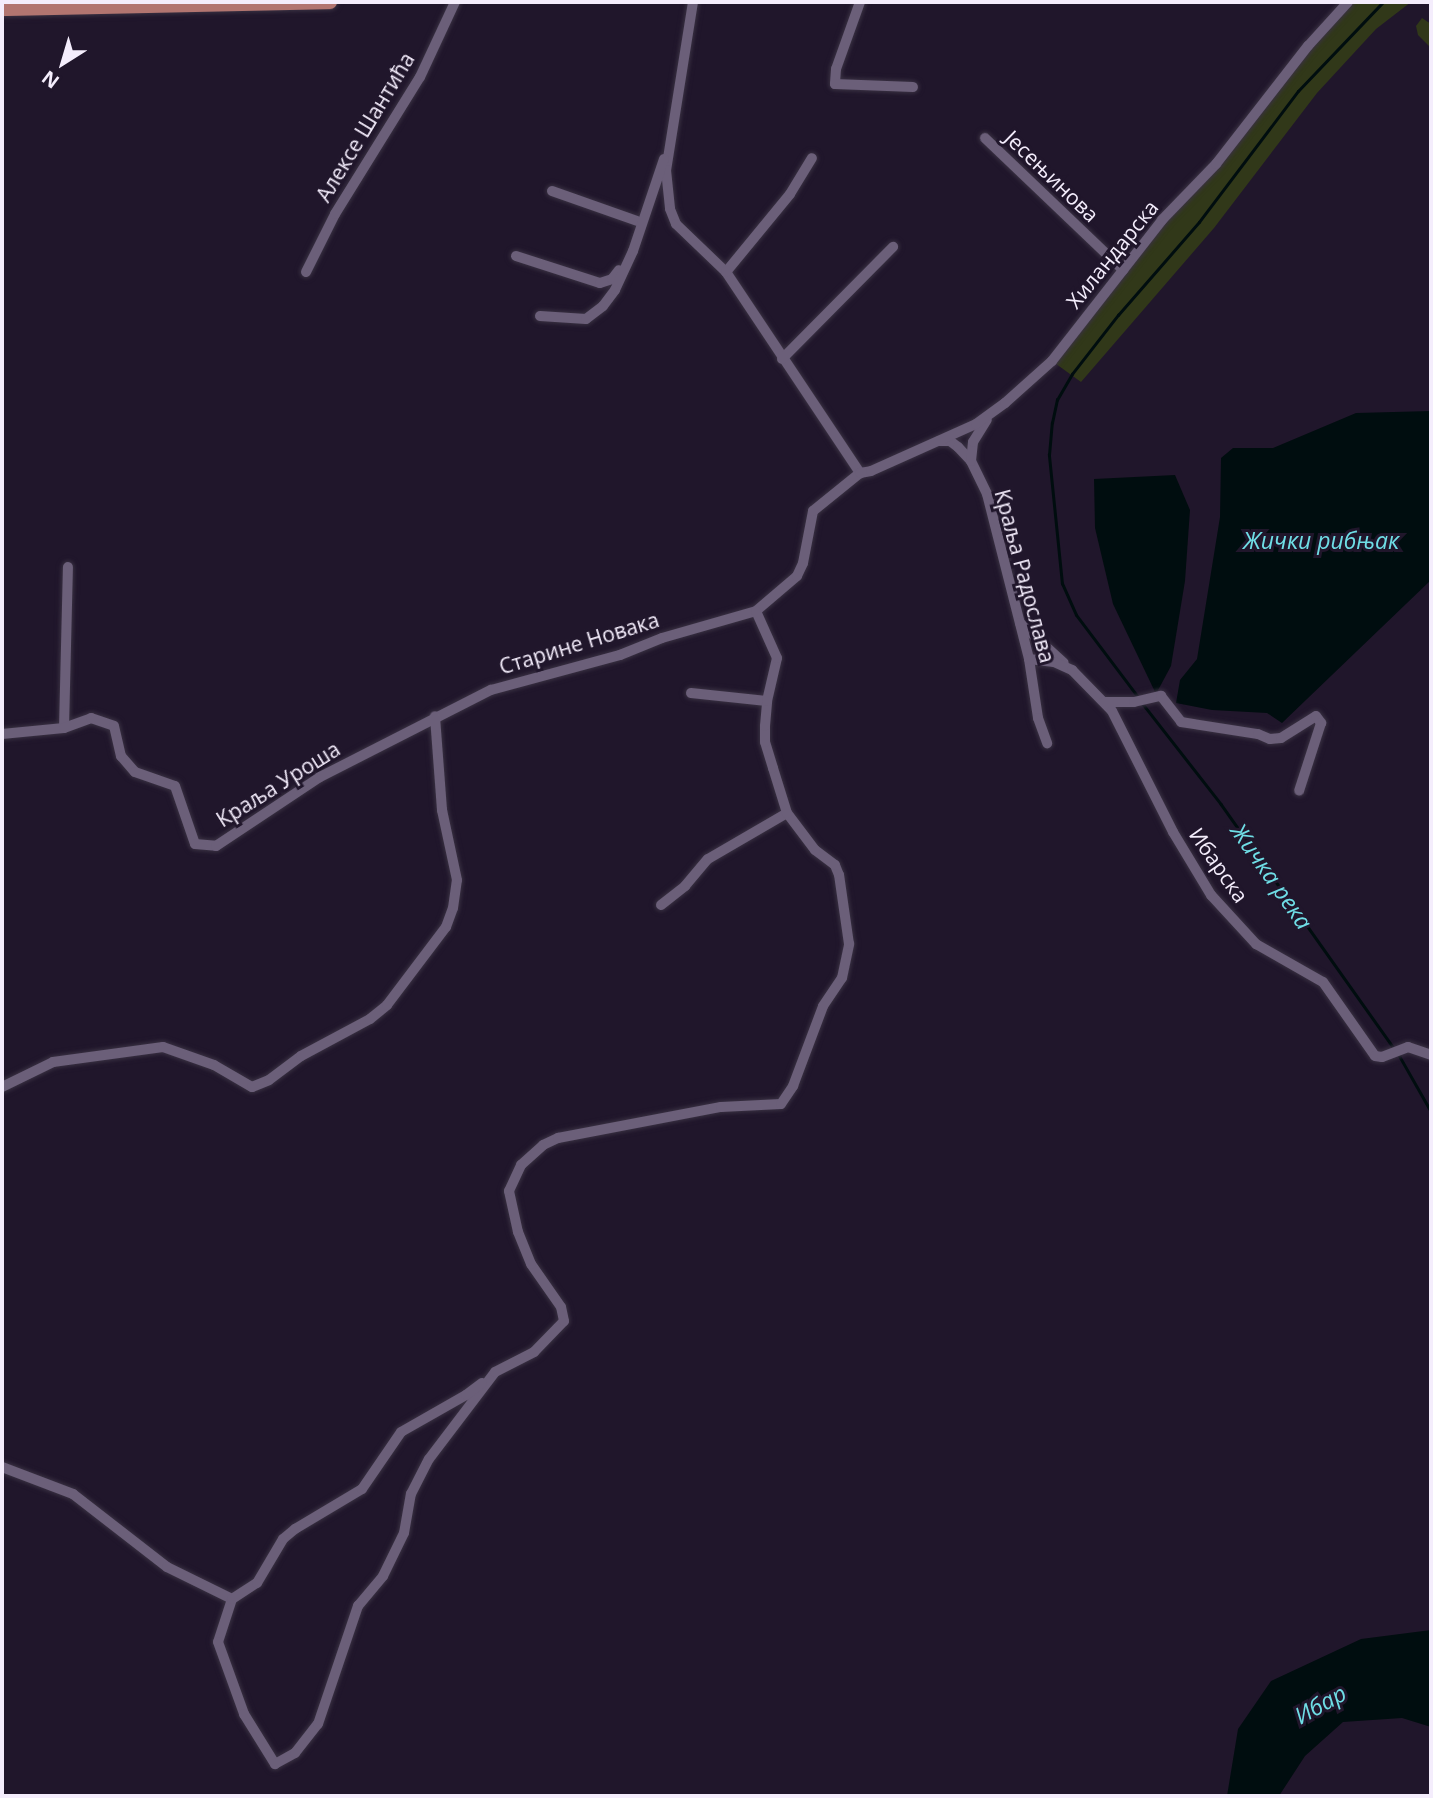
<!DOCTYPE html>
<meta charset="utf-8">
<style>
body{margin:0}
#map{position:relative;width:1433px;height:1798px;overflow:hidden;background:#20162b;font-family:"Open Sans",sans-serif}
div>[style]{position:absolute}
.green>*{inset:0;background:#313819}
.water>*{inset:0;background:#000d0f}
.stream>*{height:2.5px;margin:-1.25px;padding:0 1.25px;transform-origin:1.25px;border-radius:1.25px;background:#000d0f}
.roads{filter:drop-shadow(0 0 2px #393142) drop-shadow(0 0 2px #393142)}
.minor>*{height:10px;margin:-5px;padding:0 5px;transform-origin:5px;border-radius:5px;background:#6b5f79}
.major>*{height:14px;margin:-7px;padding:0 7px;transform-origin:7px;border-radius:7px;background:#b27570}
span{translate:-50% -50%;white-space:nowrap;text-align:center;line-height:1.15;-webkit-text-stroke:6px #20162b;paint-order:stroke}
.street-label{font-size:21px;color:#f4edfc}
.water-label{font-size:23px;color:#6fdee6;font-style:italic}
.frame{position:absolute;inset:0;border:4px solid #f4edfc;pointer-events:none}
.north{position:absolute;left:28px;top:28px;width:70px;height:70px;-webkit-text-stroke:5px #20162b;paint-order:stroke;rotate:217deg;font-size:19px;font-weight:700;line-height:28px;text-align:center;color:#f4edfc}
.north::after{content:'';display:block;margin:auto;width:24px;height:32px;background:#f4edfc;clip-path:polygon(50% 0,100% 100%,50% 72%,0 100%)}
</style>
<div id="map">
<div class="green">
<i style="clip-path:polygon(1348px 2px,1411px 2px,1376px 29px,1317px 93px,1214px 228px,1081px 382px,1052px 361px)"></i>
<i style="clip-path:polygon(1422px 18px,1431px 24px,1431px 48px,1418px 35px,1416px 26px)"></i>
</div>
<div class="water">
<i style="clip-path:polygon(1431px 411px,1431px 580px,1282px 723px,1267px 713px,1212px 710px,1176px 703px,1180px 680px,1197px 659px,1220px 517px,1221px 458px,1233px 448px,1273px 448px,1356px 413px)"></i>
<i style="clip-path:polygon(1175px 475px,1190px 510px,1185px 581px,1171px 666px,1156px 694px,1113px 604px,1095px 528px,1094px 479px)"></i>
<i style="clip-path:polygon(1431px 1630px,1431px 1727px,1402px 1718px,1343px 1722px,1305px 1756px,1279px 1796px,1227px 1796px,1238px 1729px,1271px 1681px,1361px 1639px)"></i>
</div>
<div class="stream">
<i style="left:1137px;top:696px;width:101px;rotate:-127deg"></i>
<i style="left:1076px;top:615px;width:34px;rotate:-114deg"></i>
<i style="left:1062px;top:584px;width:130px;rotate:-95.8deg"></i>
<i style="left:1049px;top:455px;width:32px;rotate:-85deg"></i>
<i style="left:1052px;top:423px;width:24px;rotate:-78deg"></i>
<i style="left:1057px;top:400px;width:30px;rotate:-60deg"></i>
<i style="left:1072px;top:374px;width:75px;rotate:-52.1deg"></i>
<i style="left:1118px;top:315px;width:123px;rotate:-48.9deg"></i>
<i style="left:1199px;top:222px;width:164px;rotate:-52.9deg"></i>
<i style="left:1298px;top:91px;width:123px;rotate:-46.3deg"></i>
<i style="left:1143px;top:704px;width:127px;rotate:52deg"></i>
<i style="left:1221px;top:804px;width:301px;rotate:54.7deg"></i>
<i style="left:1399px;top:1055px;width:64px;rotate:60.3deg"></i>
</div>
<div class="roads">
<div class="minor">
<i style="left:693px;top:2px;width:170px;rotate:99.1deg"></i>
<i style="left:666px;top:170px;width:39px;rotate:84deg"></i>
<i style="left:670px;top:209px;width:16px;rotate:68deg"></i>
<i style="left:676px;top:224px;width:69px;rotate:43.8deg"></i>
<i style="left:726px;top:272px;width:242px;rotate:56.3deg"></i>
<i style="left:860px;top:2px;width:71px;rotate:109.7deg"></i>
<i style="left:836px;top:69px;width:15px;rotate:94deg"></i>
<i style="left:835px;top:84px;width:78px;rotate:2.2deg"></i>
<i style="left:985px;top:138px;width:191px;rotate:43.7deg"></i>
<i style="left:552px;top:191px;width:90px;rotate:19.4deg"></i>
<i style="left:516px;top:256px;width:88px;rotate:17.8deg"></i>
<i style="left:600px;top:283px;width:13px;rotate:-18deg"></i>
<i style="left:612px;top:279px;width:11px;rotate:-52deg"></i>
<i style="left:306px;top:272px;width:65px;rotate:-63.4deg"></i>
<i style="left:335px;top:214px;width:161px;rotate:-58.2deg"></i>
<i style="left:420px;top:77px;width:83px;rotate:-65deg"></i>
<i style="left:726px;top:272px;width:101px;rotate:-50.6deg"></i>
<i style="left:790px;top:194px;width:42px;rotate:-58.6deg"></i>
<i style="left:540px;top:316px;width:46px;rotate:3.7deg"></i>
<i style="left:586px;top:319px;width:21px;rotate:-37deg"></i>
<i style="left:603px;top:306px;width:20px;rotate:-53deg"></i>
<i style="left:615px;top:290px;width:43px;rotate:-65.2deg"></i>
<i style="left:633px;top:251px;width:97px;rotate:-71.4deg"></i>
<i style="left:782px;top:359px;width:158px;rotate:-45.3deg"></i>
<i style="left:939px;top:441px;width:11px"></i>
<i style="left:950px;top:441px;width:10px;rotate:37deg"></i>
<i style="left:958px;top:447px;width:19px;rotate:47deg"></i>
<i style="left:971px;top:461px;width:37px;rotate:64deg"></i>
<i style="left:987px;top:494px;width:170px;rotate:75.7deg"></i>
<i style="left:1029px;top:659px;width:60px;rotate:81.3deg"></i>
<i style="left:1038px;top:718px;width:27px;rotate:70deg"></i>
<i style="left:971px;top:461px;width:19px;rotate:-84deg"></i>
<i style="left:973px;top:442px;width:26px;rotate:-58deg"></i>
<i style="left:1020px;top:623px;width:59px;rotate:42.3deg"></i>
<i style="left:1029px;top:659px;width:25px;rotate:7deg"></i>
<i style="left:1054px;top:662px;width:20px;rotate:24deg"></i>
<i style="left:1072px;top:670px;width:57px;rotate:45.7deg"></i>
<i style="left:1112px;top:711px;width:136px;rotate:63.2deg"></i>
<i style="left:1173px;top:832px;width:74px;rotate:58.9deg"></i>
<i style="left:1211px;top:895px;width:67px;rotate:47.4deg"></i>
<i style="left:1256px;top:944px;width:77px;rotate:29.6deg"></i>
<i style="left:1323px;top:982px;width:90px;rotate:54.9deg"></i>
<i style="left:1375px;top:1056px;width:7px;rotate:8deg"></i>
<i style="left:1382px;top:1057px;width:28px;rotate:-21deg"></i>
<i style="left:1408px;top:1047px;width:24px;rotate:19deg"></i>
<i style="left:691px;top:693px;width:76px;rotate:6deg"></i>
<i style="left:1104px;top:702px;width:30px"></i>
<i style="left:1134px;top:702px;width:28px;rotate:-13deg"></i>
<i style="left:1161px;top:696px;width:33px;rotate:52deg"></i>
<i style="left:1181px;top:722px;width:78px;rotate:8.9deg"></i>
<i style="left:1258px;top:734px;width:13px;rotate:23deg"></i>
<i style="left:1270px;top:739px;width:11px;rotate:-5deg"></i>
<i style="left:1281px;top:738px;width:41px;rotate:-32.2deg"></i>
<i style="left:1316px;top:716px;width:9px;rotate:54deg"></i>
<i style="left:1321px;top:723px;width:71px;rotate:107.9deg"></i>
<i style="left:64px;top:728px;width:161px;rotate:-88.6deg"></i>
<i style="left:2px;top:734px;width:62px;rotate:-5.5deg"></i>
<i style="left:64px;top:728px;width:29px;rotate:-20deg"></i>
<i style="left:91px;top:718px;width:24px;rotate:19deg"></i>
<i style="left:114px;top:726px;width:31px;rotate:77deg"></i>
<i style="left:121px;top:756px;width:21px;rotate:49deg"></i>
<i style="left:135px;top:772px;width:42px;rotate:19.3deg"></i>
<i style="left:175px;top:786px;width:61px;rotate:71deg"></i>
<i style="left:195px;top:844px;width:21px;rotate:5deg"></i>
<i style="left:216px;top:846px;width:125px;rotate:-33.6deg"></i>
<i style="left:320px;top:777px;width:192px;rotate:-27deg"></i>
<i style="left:491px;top:690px;width:134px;rotate:-15.2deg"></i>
<i style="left:620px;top:655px;width:45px;rotate:-22deg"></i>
<i style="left:662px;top:638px;width:98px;rotate:-16deg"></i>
<i style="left:756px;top:611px;width:54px;rotate:-40.5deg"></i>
<i style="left:797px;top:576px;width:14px;rotate:-65deg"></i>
<i style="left:803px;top:563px;width:53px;rotate:-79.1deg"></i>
<i style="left:813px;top:511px;width:60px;rotate:-39deg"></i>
<i style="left:860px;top:473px;width:11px;rotate:-10deg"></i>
<i style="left:871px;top:471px;width:115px;rotate:-24.1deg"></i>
<i style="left:976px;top:424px;width:36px;rotate:-36deg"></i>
<i style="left:1005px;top:403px;width:63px;rotate:-41.8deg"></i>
<i style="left:1052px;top:361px;width:179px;rotate:-52deg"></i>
<i style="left:1162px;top:220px;width:78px;rotate:-46deg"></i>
<i style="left:1216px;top:164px;width:150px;rotate:-52.1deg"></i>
<i style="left:1308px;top:46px;width:59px;rotate:-47.7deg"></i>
<i style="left:661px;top:905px;width:31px;rotate:-38deg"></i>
<i style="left:685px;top:886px;width:35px;rotate:-50deg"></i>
<i style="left:708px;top:859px;width:91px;rotate:-30.2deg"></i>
<i style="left:2px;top:1087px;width:57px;rotate:-26.1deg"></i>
<i style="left:53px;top:1062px;width:111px;rotate:-7.8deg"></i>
<i style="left:163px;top:1047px;width:54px;rotate:19.4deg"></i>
<i style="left:214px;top:1065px;width:44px;rotate:30.1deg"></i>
<i style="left:252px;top:1087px;width:18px;rotate:-22deg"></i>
<i style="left:269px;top:1080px;width:40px;rotate:-37deg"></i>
<i style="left:301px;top:1056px;width:78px;rotate:-28.2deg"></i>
<i style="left:370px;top:1019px;width:22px;rotate:-39deg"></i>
<i style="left:387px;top:1005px;width:98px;rotate:-52.9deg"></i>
<i style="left:446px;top:927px;width:20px;rotate:-70deg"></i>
<i style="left:453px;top:908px;width:28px;rotate:-82deg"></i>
<i style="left:457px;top:880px;width:72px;rotate:-102.1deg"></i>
<i style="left:442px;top:810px;width:94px;rotate:-94.3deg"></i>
<i style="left:2px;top:1467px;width:76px;rotate:20.8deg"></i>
<i style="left:73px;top:1494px;width:119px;rotate:37.8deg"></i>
<i style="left:167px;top:1567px;width:72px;rotate:26.2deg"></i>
<i style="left:232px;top:1599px;width:45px;rotate:108deg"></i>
<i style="left:218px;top:1642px;width:77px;rotate:70.1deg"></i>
<i style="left:244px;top:1714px;width:59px;rotate:58.2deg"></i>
<i style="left:275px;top:1764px;width:23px;rotate:-29deg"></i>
<i style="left:295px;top:1753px;width:37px;rotate:-52deg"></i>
<i style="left:318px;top:1724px;width:125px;rotate:-71.3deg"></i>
<i style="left:358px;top:1606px;width:39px;rotate:-50deg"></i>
<i style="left:383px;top:1576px;width:48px;rotate:-64deg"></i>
<i style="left:404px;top:1533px;width:40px;rotate:-80deg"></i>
<i style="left:411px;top:1494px;width:39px;rotate:-63deg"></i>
<i style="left:429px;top:1459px;width:109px;rotate:-52.8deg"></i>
<i style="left:495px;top:1372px;width:44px;rotate:-27.1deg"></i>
<i style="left:534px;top:1352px;width:43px;rotate:-45.9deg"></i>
<i style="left:564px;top:1321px;width:14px;rotate:-102deg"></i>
<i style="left:561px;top:1307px;width:52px;rotate:-124.9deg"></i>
<i style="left:531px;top:1264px;width:35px;rotate:-112deg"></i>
<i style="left:518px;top:1232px;width:42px;rotate:-102.4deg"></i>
<i style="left:509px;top:1191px;width:29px;rotate:-65deg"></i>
<i style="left:521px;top:1165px;width:30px;rotate:-42deg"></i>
<i style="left:543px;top:1145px;width:17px;rotate:-25deg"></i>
<i style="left:558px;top:1138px;width:166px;rotate:-10.8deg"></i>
<i style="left:721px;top:1107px;width:60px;rotate:-2.9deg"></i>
<i style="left:781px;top:1104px;width:22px;rotate:-56deg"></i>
<i style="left:793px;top:1086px;width:85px;rotate:-69.4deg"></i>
<i style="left:823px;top:1006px;width:34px;rotate:-56deg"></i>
<i style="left:842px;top:978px;width:35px;rotate:-78deg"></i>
<i style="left:849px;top:944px;width:70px;rotate:-98.2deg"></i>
<i style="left:839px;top:875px;width:11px;rotate:-112deg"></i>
<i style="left:835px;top:865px;width:25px;rotate:-143deg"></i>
<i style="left:815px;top:850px;width:46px;rotate:-127.1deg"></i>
<i style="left:787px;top:813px;width:47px;rotate:-107.3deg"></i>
<i style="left:773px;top:768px;width:27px;rotate:-107deg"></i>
<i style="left:765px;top:742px;width:16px;rotate:-90deg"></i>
<i style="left:765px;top:726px;width:25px;rotate:-85deg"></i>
<i style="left:767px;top:701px;width:44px;rotate:-76.9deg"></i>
<i style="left:777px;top:658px;width:51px;rotate:-114.1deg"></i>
<i style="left:232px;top:1599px;width:30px;rotate:-33deg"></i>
<i style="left:257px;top:1583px;width:51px;rotate:-59.4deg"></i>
<i style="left:283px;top:1539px;width:16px;rotate:-40deg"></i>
<i style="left:295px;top:1529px;width:78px;rotate:-30.8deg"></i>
<i style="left:362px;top:1489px;width:69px;rotate:-55.6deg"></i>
<i style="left:401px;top:1432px;width:75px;rotate:-29.6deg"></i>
<i style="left:466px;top:1395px;width:20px;rotate:-37deg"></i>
</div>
<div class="major">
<i style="left:2px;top:9px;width:328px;rotate:-1.2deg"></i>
</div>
</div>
<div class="street-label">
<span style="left:365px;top:127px;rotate:-59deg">Алексе Шантића</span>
<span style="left:1052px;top:176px;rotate:44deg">Јесењинова</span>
<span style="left:1112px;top:254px;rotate:-51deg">Хиландарска</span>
<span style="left:1025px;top:576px;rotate:75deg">Краља Радослава</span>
<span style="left:579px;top:643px;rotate:-17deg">Старине Новака</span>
<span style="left:278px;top:784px;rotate:-32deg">Краља Уроша</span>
<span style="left:1219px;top:865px;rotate:55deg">Ибарска</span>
</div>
<div class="water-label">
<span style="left:1321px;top:540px">Жички рибњак</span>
<span style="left:1272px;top:876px;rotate:55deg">Жичка река</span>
<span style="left:1320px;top:1704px;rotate:-29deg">Ибар</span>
</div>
<div class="frame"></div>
<div class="north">N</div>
</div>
